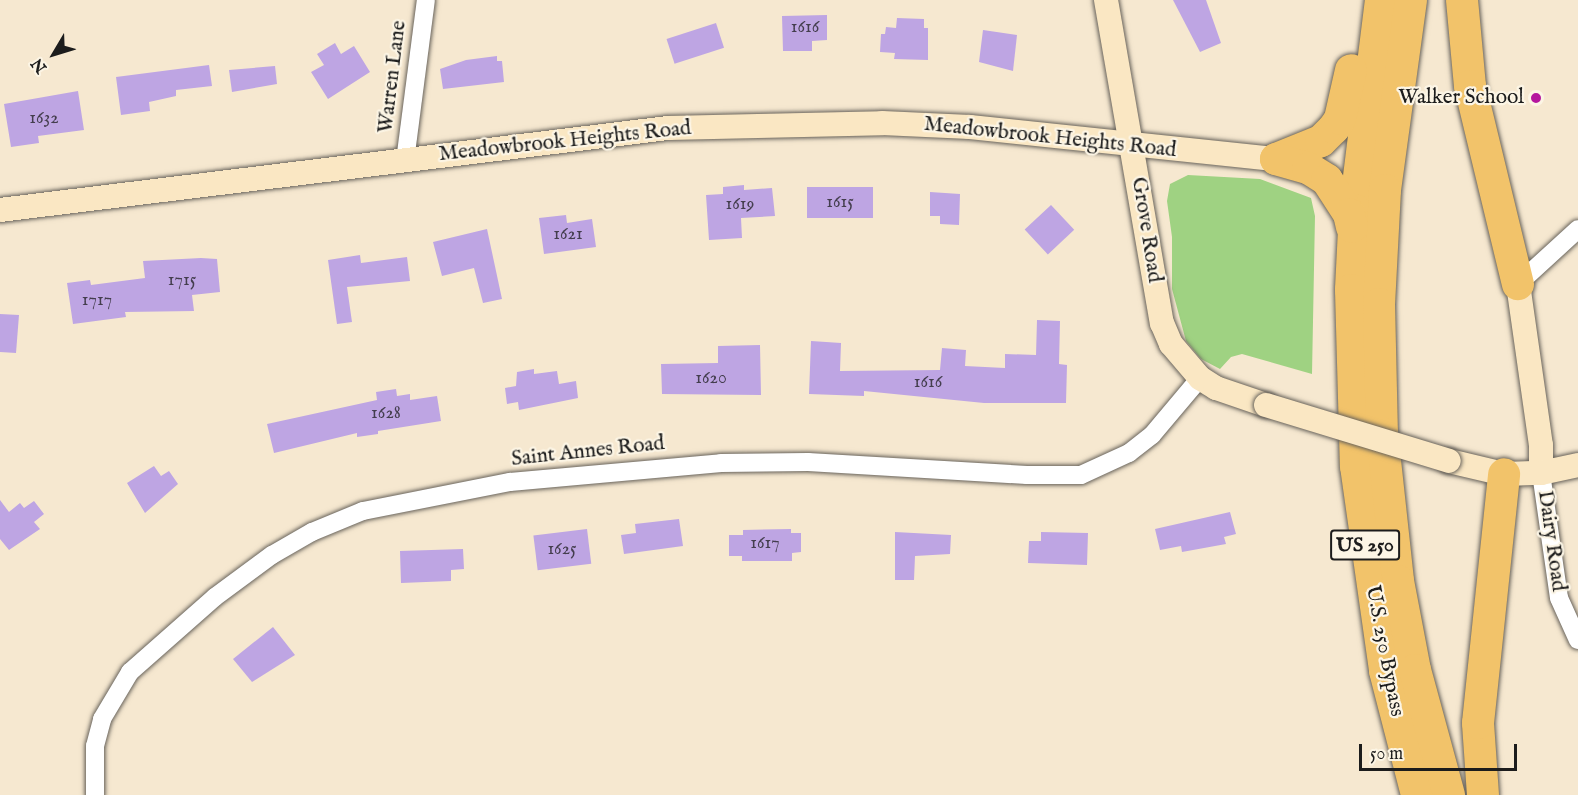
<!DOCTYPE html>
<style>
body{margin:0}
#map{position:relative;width:1578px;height:795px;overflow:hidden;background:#f6e8d0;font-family:"IM FELL English",serif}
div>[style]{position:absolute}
.green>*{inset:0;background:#9fd282}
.building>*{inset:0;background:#bea5e3;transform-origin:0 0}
.roads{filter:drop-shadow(0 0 2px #68635b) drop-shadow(0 0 2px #68635b)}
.street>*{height:18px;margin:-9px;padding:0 9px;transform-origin:9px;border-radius:9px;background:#fff}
.secondary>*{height:24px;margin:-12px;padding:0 12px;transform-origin:12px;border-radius:12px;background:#fae7c3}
.highway>*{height:32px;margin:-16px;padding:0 16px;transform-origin:16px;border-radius:16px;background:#f2c36a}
.bridges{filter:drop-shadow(0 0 2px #68635b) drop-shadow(0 0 2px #68635b)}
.secondary-bridge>*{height:24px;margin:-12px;padding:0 12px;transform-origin:12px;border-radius:12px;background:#fae7c3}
.dots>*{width:16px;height:16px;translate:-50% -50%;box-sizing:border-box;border:3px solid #fcf5e5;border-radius:50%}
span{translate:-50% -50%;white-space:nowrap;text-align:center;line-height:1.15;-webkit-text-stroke:4.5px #fcf5e5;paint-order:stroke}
.number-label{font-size:18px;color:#443e4e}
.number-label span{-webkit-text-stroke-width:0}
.shield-label span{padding:2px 4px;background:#fcf5e5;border:2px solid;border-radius:4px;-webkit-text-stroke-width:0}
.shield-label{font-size:20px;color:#1c1c1c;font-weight:700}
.street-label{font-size:21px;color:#1c1c1c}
.poi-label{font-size:21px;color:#1c1c1c}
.right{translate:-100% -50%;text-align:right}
.north{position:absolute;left:24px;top:24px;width:60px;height:60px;-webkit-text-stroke:4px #fcf5e5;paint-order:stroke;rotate:232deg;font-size:16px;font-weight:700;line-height:24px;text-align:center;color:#1c1c1c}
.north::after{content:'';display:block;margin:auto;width:21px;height:27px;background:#1c1c1c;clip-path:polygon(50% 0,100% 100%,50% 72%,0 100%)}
.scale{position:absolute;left:1359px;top:744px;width:158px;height:27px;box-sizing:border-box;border:3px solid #1c1c1c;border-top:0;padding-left:8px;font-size:18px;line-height:21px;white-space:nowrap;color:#1c1c1c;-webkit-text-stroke:4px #fcf5e5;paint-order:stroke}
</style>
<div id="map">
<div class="green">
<i style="clip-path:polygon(1188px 175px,1260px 179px,1311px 198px,1315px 216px,1312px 374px,1242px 354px,1231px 357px,1220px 369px,1201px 359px,1186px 341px,1172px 289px,1172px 237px,1167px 201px,1170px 184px)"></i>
</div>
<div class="building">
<i style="clip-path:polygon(1173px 0,1206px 0,1221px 43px,1200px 52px)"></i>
<i style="clip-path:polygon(827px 15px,827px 40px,812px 41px,812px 51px,783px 51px,782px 16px)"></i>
<i style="clip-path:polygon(897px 18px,924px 19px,924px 28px,928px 28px,928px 60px,894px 59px,895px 53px,880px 52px,881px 34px,885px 34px,886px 27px,896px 28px)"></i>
<i style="left:716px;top:23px;width:26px;height:52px;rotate:72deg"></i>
<i style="clip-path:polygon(983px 30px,1017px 35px,1013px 71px,979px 62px)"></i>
<i style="clip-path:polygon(335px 43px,341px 54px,354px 46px,370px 72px,328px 99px,311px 72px,324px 65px,317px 54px)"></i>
<i style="clip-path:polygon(497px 56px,497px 61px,502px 61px,504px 82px,443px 89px,440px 69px,466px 60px)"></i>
<i style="clip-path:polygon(209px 65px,212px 86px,176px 90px,176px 96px,149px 102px,150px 111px,121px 115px,116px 77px)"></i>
<i style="clip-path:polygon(275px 66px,277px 84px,232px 92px,229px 70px)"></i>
<i style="clip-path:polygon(78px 91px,84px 130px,38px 136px,39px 143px,11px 147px,4px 104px)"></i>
<i style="clip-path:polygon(744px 185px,744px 190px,772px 188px,775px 216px,741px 218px,742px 238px,709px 240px,706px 195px,723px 194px,723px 187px)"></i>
<i style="left:807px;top:187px;width:66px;height:31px"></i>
<i style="clip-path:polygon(930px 192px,960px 194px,959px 225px,940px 224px,940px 216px,930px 216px)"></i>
<i style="left:1051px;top:205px;width:34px;height:36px;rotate:47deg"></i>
<i style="clip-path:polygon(566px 215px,567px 223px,592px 219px,596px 247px,544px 254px,539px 218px)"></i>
<i style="clip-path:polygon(487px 229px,502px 299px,483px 303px,474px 268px,442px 276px,433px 242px)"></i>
<i style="clip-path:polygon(360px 255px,361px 263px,407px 257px,410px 281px,347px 287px,352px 322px,337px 324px,328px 260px)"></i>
<i style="clip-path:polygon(201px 258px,217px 259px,220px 292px,192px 295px,194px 311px,125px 312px,126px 317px,73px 324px,67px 283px,90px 280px,91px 285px,145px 278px,143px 261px)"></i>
<i style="clip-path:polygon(0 314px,19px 315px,16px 353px,0 352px)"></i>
<i style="clip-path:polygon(1037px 320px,1060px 321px,1059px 364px,1067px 365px,1066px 403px,984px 403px,864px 391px,864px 396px,809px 394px,811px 341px,841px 343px,840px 371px,940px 370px,942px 348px,966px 350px,965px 366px,1005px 368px,1005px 354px,1036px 355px)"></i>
<i style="clip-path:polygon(760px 345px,761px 395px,662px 394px,661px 364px,718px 363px,718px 346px)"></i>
<i style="clip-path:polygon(534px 369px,534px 374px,557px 371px,559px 384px,576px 381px,578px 398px,519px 410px,518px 402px,507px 404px,505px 388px,516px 386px,517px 372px)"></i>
<i style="clip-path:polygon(396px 389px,397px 396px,410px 394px,410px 400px,437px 396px,441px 421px,378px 431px,378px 434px,357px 437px,357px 433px,274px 453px,267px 424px,377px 400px,376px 392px)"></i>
<i style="clip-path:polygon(154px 466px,161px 476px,169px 471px,178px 484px,145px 513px,127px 483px)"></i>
<i style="clip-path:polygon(0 500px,9px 512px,20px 503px,24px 508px,34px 501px,44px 514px,34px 522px,40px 529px,9px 550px,0 539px)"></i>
<i style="clip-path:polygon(1230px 512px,1236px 534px,1224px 537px,1226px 544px,1182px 552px,1181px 546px,1160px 550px,1155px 529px)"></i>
<i style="clip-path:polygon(679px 519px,683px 546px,624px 554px,621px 535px,636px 533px,635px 524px)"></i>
<i style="left:587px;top:529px;width:35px;height:54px;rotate:83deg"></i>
<i style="clip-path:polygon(791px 529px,791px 533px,801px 533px,801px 552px,792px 553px,792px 561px,742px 561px,742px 556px,729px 556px,729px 535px,743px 535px,743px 530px)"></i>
<i style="clip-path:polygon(895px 532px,951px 535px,950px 554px,915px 556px,914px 580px,895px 580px)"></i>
<i style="clip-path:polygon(1041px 532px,1088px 533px,1087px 565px,1028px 563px,1029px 541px,1041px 541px)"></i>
<i style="clip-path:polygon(463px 549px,464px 569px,451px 570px,451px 581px,401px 583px,400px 551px)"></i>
<i style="clip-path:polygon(273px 627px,295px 655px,252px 682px,233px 659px)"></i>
</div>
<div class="roads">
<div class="street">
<i style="left:405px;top:161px;width:162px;rotate:-82.6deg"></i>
<i style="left:1518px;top:284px;width:81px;rotate:-42.5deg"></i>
<i style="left:1541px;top:473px;width:126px;rotate:81.8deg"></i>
<i style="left:1559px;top:598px;width:46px;rotate:65.7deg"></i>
<i style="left:95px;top:795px;width:49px;rotate:-90deg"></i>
<i style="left:95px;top:746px;width:28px;rotate:-75deg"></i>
<i style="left:102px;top:719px;width:55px;rotate:-59.2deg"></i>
<i style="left:130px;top:672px;width:113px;rotate:-41.4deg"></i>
<i style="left:215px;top:597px;width:71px;rotate:-36.4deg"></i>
<i style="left:272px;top:555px;width:46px;rotate:-29.9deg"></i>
<i style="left:312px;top:532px;width:55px;rotate:-22.4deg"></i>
<i style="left:363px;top:511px;width:150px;rotate:-11.2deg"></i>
<i style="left:510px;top:482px;width:212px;rotate:-5.1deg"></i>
<i style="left:721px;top:463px;width:87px;rotate:-0.7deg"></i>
<i style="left:808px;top:462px;width:219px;rotate:3.4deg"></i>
<i style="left:1027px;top:475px;width:54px"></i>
<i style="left:1081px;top:475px;width:53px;rotate:-24.6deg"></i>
<i style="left:1129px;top:453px;width:29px;rotate:-38deg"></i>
<i style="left:1152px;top:435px;width:75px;rotate:-49.9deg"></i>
</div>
<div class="secondary">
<i style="left:1106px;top:0;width:328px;rotate:80.2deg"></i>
<i style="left:1162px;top:323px;width:23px;rotate:67deg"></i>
<i style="left:1171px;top:344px;width:45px;rotate:49.5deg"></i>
<i style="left:1200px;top:378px;width:19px;rotate:32deg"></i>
<i style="left:1216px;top:388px;width:53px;rotate:18.8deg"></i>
<i style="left:0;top:210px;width:673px;rotate:-7deg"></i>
<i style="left:668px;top:128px;width:214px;rotate:-1.3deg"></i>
<i style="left:882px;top:123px;width:88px;rotate:2.6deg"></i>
<i style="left:970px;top:127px;width:308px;rotate:6deg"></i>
<i style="left:1518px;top:284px;width:163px;rotate:81.9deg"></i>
<i style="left:1541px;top:445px;width:28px;rotate:90deg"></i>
<i style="left:1449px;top:461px;width:57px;rotate:13.3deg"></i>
<i style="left:1504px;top:474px;width:37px;rotate:-2deg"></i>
<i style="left:1541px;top:473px;width:38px;rotate:-12deg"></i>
</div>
<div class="highway">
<i style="left:1381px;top:0;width:212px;rotate:97.1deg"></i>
<i style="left:1355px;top:210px;width:80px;rotate:92.9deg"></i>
<i style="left:1351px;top:290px;width:176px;rotate:88.4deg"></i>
<i style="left:1356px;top:466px;width:207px;rotate:81.9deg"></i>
<i style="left:1385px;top:671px;width:128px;rotate:75.5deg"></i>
<i style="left:1411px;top:0;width:192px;rotate:97.8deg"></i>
<i style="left:1385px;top:190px;width:114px;rotate:93deg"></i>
<i style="left:1379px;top:304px;width:129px;rotate:88.7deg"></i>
<i style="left:1382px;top:433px;width:149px;rotate:83.8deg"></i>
<i style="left:1398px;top:581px;width:91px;rotate:79.2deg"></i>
<i style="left:1415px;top:670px;width:130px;rotate:74.8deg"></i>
<i style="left:1462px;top:0;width:86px;rotate:84.7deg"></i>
<i style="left:1470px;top:86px;width:204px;rotate:76.4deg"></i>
<i style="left:1276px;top:159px;width:48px;rotate:-21.8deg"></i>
<i style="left:1321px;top:141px;width:18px;rotate:-45deg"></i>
<i style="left:1334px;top:128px;width:11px;rotate:-56deg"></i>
<i style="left:1340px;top:119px;width:50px;rotate:-77.3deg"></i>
<i style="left:1276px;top:159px;width:33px;rotate:16deg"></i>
<i style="left:1308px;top:168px;width:22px;rotate:32deg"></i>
<i style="left:1327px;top:180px;width:40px;rotate:57.1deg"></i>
<i style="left:1349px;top:214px;width:13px;rotate:77deg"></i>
<i style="left:1483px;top:795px;width:72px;rotate:-94deg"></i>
<i style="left:1478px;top:723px;width:250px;rotate:-84deg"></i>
</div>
</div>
<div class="bridges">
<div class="secondary-bridge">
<i style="left:1266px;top:405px;width:191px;rotate:17deg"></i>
</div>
</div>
<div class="dots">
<i style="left:1536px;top:98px;background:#b5179e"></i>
</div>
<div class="number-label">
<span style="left:805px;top:28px">1616</span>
<span style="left:44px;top:119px">1632</span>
<span style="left:840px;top:203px">1615</span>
<span style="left:740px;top:205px">1619</span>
<span style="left:568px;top:235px">1621</span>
<span style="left:182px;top:281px">1715</span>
<span style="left:97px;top:301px">1717</span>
<span style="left:711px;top:379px">1620</span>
<span style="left:928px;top:383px">1616</span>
<span style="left:386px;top:414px">1628</span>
<span style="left:765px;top:544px">1617</span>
<span style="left:562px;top:550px">1625</span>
</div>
<div class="shield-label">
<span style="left:1365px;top:545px">US 250</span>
</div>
<div class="street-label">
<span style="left:393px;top:77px;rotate:-83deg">Warren Lane</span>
<span style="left:1050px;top:138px;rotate:6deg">Meadowbrook Heights Road</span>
<span style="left:565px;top:142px;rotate:-6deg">Meadowbrook Heights Road</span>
<span style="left:1146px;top:230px;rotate:81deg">Grove Road</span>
<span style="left:588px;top:452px;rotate:-6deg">Saint Annes Road</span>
<span style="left:1551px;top:541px;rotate:82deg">Dairy Road</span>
<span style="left:1384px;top:651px;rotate:79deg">U.S. 250 Bypass</span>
</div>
<div class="poi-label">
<span class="right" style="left:1524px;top:98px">Walker School</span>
</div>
<div class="north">N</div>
<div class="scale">50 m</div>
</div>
